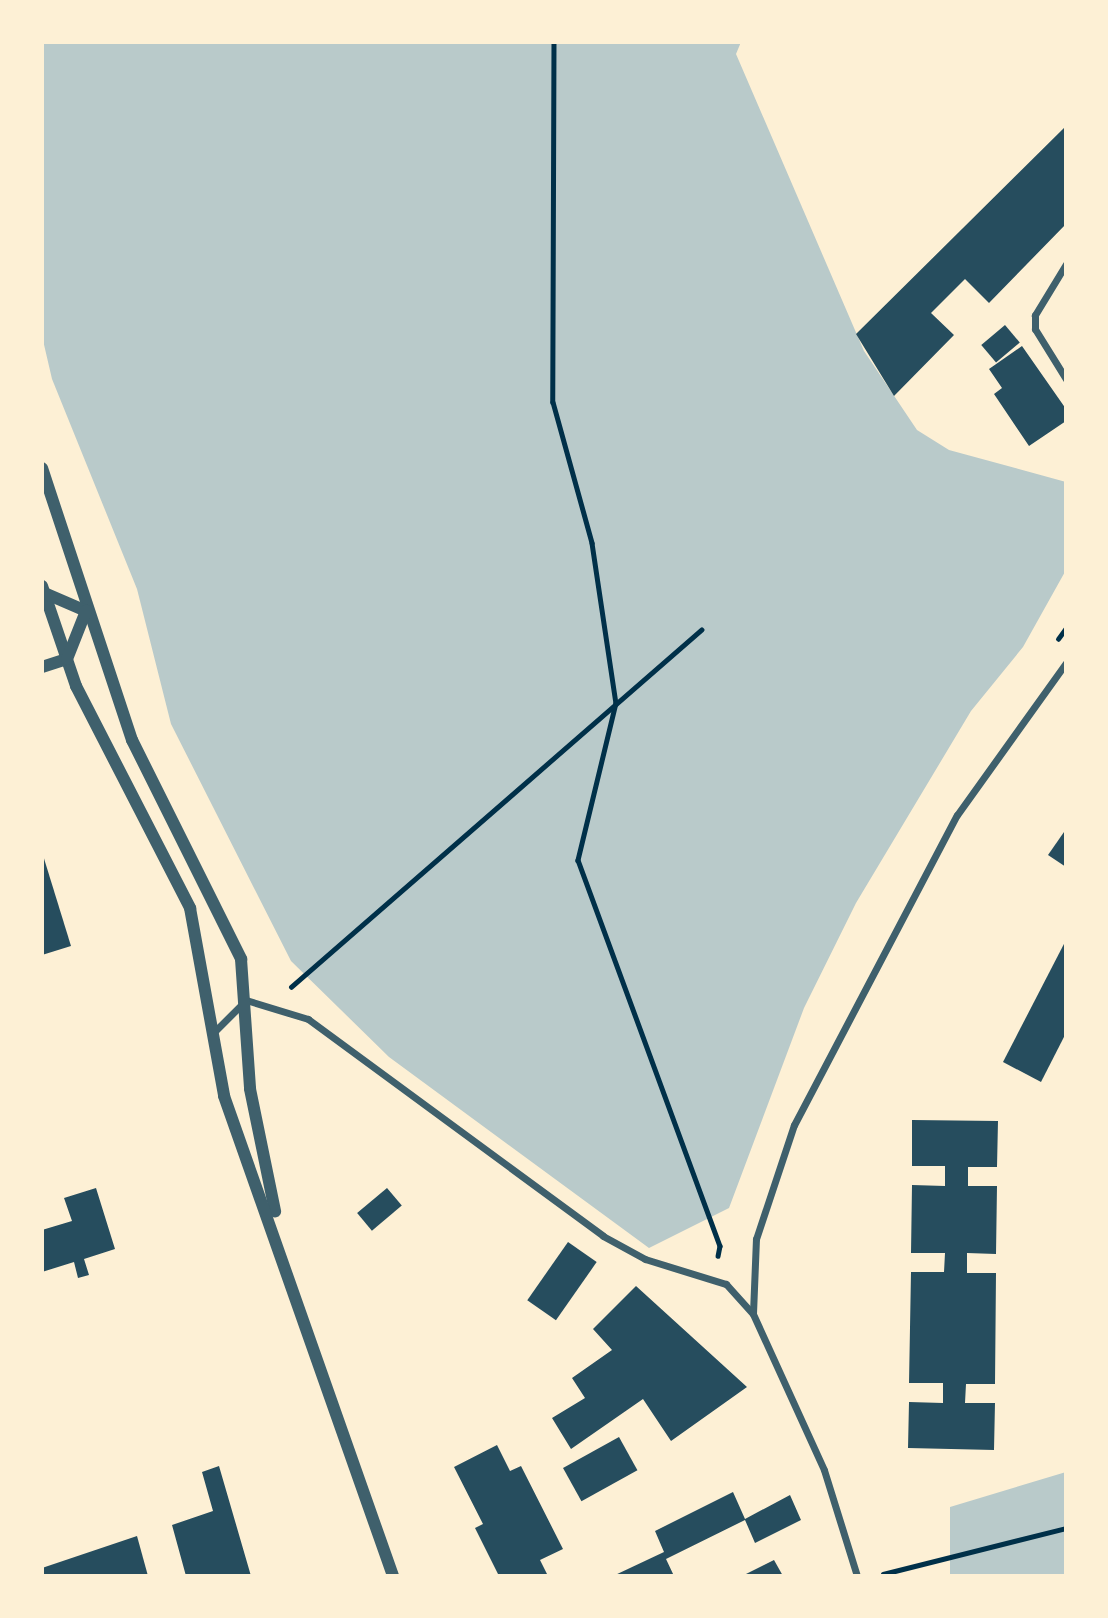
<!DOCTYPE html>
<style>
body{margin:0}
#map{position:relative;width:1108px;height:1618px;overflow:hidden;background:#fdf0d5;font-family:"Times New Roman",serif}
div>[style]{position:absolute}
.green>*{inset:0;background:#b9caca}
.building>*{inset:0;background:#264d5e;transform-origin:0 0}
.path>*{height:4.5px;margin:-2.25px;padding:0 2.25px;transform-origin:2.25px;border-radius:2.25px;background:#003049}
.minor>*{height:7px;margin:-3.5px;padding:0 3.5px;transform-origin:3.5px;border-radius:3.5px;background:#3f606c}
.tertiary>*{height:12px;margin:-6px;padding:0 6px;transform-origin:6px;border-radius:6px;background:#3f606c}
span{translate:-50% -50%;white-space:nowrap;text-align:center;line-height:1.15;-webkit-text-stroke:6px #fdf0d5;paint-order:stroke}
.frame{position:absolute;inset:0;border:44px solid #fdf0d5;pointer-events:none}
</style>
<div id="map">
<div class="green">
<i style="clip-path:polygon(42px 42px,741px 42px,736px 54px,864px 351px,917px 430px,949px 450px,1066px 482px,1066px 570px,1023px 647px,971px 711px,856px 903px,804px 1008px,729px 1208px,649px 1248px,389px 1057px,291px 961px,171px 724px,137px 589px,52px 379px,42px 336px)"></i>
<i style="clip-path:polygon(1066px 1472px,1066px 1576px,950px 1576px,950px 1507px)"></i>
</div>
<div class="building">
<i style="clip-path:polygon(1066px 126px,1066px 224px,989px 303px,965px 279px,931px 313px,954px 335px,894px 396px,856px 334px)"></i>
<i style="left:1005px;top:325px;width:23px;height:31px;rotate:50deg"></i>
<i style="clip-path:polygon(1022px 346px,1066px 409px,1066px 421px,1029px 446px,994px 394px,1002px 388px,989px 369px)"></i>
<i style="clip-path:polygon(1064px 832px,1066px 834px,1066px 867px,1048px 855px)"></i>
<i style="clip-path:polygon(42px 852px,71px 946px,42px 955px)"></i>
<i style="clip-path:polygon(1066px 940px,1066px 1033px,1041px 1082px,1003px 1062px)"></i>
<i style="clip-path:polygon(912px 1120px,998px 1121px,997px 1167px,968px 1167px,968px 1186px,997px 1186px,996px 1254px,967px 1253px,967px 1273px,996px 1273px,995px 1384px,966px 1384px,965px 1403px,995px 1403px,994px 1450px,908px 1448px,909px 1402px,943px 1403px,943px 1383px,909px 1383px,911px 1272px,944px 1272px,945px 1253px,911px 1253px,912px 1185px,945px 1186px,945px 1166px,912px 1166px)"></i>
<i style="clip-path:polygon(96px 1188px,115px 1249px,84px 1259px,89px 1275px,78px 1278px,74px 1262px,42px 1272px,42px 1230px,72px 1221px,64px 1198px)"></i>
<i style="left:387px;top:1188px;width:23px;height:39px;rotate:50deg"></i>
<i style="left:568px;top:1242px;width:35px;height:71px;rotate:35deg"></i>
<i style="clip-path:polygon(636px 1286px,747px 1387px,671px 1441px,643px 1399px,571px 1449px,552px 1418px,585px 1398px,572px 1378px,612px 1350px,593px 1329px)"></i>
<i style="left:619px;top:1437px;width:38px;height:64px;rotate:61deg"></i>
<i style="clip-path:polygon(497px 1445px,510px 1471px,521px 1466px,563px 1549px,540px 1560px,548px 1576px,499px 1576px,475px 1528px,483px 1524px,454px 1467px)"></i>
<i style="clip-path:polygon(219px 1466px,251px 1576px,186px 1576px,172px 1525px,213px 1511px,202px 1472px)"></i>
<i style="clip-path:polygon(733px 1492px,745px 1519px,790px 1495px,801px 1520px,755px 1543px,745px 1520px,666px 1559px,674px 1576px,613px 1576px,664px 1552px,655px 1531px)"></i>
<i style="clip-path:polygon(137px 1536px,148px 1576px,42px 1576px,42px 1568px)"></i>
<i style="clip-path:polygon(774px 1560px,783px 1576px,742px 1576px)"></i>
</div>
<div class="path">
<i style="left:554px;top:42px;width:360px;rotate:90.2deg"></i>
<i style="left:553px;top:402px;width:146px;rotate:74.5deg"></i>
<i style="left:592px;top:543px;width:162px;rotate:81.5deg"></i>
<i style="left:616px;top:703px;width:162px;rotate:103.6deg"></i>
<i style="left:578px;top:860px;width:411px;rotate:69.8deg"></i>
<i style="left:720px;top:1246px;width:10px;rotate:101deg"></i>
<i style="left:1058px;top:639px;width:14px;rotate:-54deg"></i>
<i style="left:291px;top:987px;width:544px;rotate:-41.05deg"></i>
<i style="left:883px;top:1574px;width:189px;rotate:-14.1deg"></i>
</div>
<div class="minor">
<i style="left:1066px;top:264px;width:60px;rotate:121.3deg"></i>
<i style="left:1035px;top:315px;width:14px;rotate:90deg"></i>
<i style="left:1035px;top:329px;width:59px;rotate:58.2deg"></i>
<i style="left:214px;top:1032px;width:45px;rotate:-45deg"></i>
<i style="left:246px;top:1000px;width:65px;rotate:17deg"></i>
<i style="left:308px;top:1019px;width:366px;rotate:36.3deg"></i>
<i style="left:603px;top:1236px;width:48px;rotate:28.7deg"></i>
<i style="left:645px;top:1259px;width:85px;rotate:17.2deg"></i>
<i style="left:726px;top:1284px;width:40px;rotate:48deg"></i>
<i style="left:753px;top:1314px;width:171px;rotate:65.5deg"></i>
<i style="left:824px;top:1470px;width:111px;rotate:72.7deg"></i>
<i style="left:753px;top:1313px;width:74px;rotate:-87.7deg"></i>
<i style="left:756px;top:1239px;width:120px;rotate:-71.6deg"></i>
<i style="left:794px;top:1125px;width:350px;rotate:-62.3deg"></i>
<i style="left:957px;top:815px;width:187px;rotate:-54.4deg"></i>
</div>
<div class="tertiary">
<i style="left:42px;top:468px;width:287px;rotate:71.7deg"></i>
<i style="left:132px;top:740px;width:245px;rotate:63.5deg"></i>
<i style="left:241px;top:959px;width:130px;rotate:86deg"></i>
<i style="left:250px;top:1089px;width:125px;rotate:78.4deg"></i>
<i style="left:42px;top:586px;width:106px;rotate:71.2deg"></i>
<i style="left:76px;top:686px;width:250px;rotate:62.8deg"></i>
<i style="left:190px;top:908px;width:191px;rotate:79.7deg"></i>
<i style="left:224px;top:1096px;width:509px;rotate:70.6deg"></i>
<i style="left:42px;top:592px;width:48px;rotate:23.4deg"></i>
<i style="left:42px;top:667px;width:26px;rotate:-18deg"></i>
<i style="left:67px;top:659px;width:52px;rotate:-68.4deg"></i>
</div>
<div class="frame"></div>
</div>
